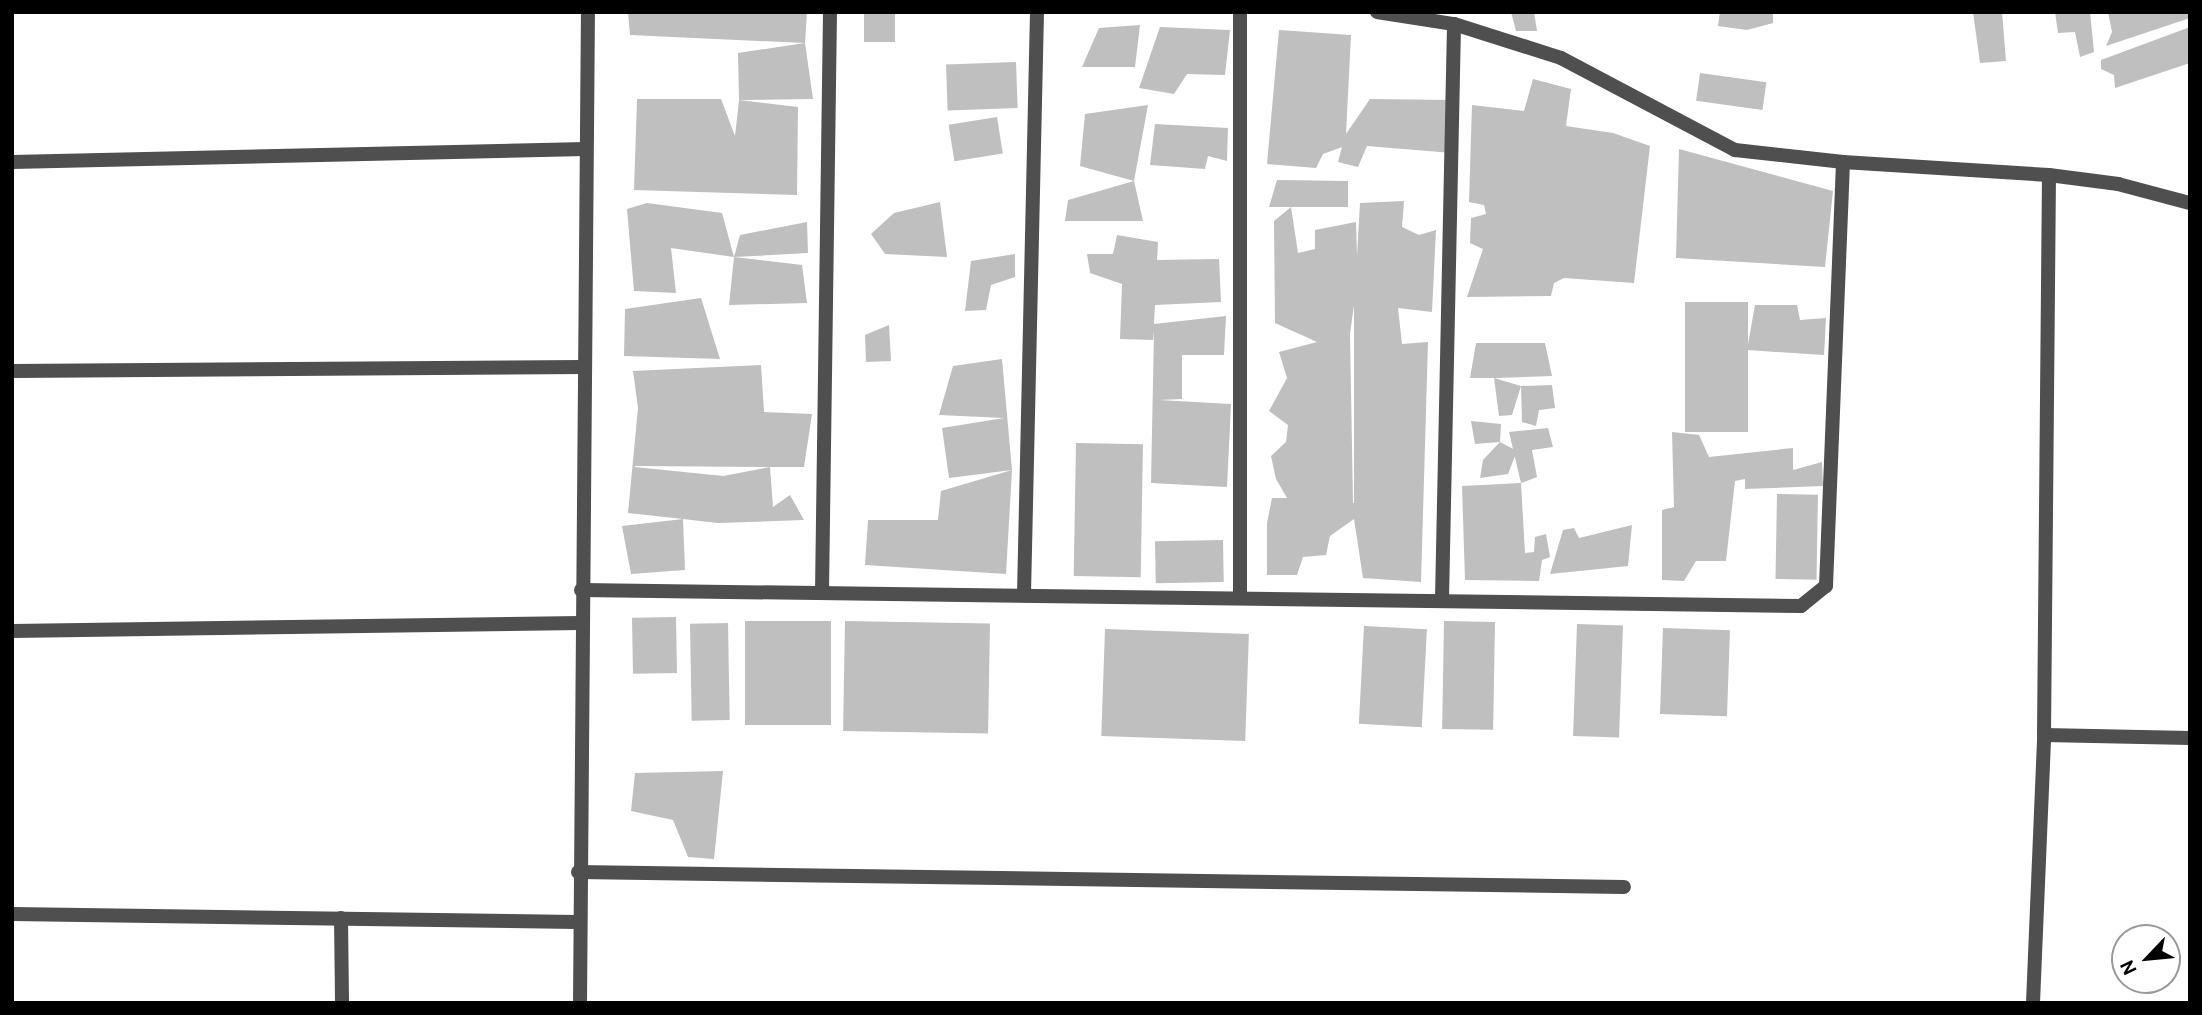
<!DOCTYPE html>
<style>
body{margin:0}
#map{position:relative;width:2202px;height:1015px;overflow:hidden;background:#fff;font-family:Cabin,sans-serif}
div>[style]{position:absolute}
.building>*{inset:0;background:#bfbfbf;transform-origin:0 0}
.minor>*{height:14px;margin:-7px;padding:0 7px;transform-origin:7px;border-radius:7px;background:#4f4f4f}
span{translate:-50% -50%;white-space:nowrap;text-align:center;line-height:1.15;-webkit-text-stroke:6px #fff;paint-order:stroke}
.frame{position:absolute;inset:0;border:14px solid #000;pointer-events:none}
.north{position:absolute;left:2111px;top:924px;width:70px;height:70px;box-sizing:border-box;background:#fff;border:2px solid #999;border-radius:50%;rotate:244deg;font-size:19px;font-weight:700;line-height:28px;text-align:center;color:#000}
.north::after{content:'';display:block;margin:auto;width:24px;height:32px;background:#000;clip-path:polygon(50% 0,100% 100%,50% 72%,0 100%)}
</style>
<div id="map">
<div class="building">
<i style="clip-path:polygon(628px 12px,807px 12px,805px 43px,813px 99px,739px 100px,738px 53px,805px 43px,630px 35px)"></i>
<i style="left:864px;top:12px;width:31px;height:30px"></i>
<i style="clip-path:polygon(1511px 12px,1534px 12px,1537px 31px,1516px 31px)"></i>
<i style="clip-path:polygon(1720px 12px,1773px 12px,1773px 23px,1747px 30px,1718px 26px)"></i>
<i style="clip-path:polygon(1973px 12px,2002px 12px,2006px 61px,1980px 63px)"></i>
<i style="clip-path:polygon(2055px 12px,2090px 12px,2094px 52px,2080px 57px,2075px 32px,2058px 33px)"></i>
<i style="clip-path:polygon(2108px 12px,2190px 12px,2190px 18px,2106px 46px,2112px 32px)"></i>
<i style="clip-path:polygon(1140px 25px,1135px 67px,1082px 67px,1099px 28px)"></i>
<i style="clip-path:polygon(1160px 27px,1230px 30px,1225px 75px,1187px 74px,1174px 94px,1139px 88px)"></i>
<i style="clip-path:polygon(2190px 27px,2190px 63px,2115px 88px,2114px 75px,2101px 69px,2101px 60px)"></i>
<i style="clip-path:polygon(1279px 30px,1351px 35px,1346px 134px,1370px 99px,1453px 100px,1452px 153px,1367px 146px,1358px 167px,1338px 162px,1342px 147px,1323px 154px,1316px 168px,1267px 164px)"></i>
<i style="left:1016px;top:62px;width:46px;height:70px;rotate:88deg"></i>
<i style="left:1700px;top:73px;width:67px;height:28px;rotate:8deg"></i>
<i style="clip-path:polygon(1533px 79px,1571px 89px,1566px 126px,1613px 133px,1650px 146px,1634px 283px,1564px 278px,1554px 283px,1551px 296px,1467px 297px,1483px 249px,1470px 243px,1471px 218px,1486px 214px,1484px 205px,1469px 202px,1472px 105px,1524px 111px)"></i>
<i style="clip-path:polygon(637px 99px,721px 99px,735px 136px,739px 100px,798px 107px,797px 195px,634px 190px)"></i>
<i style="clip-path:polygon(1148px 105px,1134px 181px,1143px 221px,1065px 221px,1068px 200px,1134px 181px,1080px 166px,1085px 114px)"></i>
<i style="left:997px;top:117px;width:37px;height:49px;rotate:81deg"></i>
<i style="clip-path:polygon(1155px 124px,1228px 128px,1227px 161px,1208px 156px,1205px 169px,1150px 165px)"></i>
<i style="clip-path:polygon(1679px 149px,1833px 191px,1825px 267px,1676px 258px)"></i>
<i style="clip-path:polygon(evenodd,1277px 180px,1348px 181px,1348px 207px,1291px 207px,1298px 253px,1315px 249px,1315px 230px,1356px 222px,1357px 256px,1360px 203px,1404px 201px,1402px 227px,1419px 235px,1436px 230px,1432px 312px,1398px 308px,1402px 344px,1428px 342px,1421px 582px,1363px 578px,1354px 519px,1330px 536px,1326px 555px,1303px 557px,1297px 575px,1267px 575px,1267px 523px,1272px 498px,1287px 498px,1276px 479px,1271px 456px,1286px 442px,1288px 425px,1269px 411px,1287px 378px,1279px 352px,1317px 342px,1275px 323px,1274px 221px,1291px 207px,1269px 207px,1277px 180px,1354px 305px,1354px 503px,1353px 503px,1350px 334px,1354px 305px)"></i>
<i style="clip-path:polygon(940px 202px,947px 257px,885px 254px,871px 234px,894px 213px)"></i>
<i style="clip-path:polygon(647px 203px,722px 213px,734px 257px,740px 235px,807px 222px,808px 253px,734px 257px,802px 265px,807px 303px,729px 305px,734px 257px,671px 248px,676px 293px,634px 291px,627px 209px)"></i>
<i style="clip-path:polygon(1117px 235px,1158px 242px,1157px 260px,1219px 259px,1221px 302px,1155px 305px,1154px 324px,1226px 316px,1224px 355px,1182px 355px,1182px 399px,1159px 400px,1231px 404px,1227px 487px,1151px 483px,1154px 331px,1153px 340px,1120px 339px,1122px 284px,1090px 273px,1087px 254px,1113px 254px)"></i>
<i style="clip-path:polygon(1015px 254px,1015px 277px,991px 285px,986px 310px,965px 311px,971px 261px)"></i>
<i style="clip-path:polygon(701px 298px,720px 359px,624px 356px,625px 309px)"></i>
<i style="left:1685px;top:302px;width:63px;height:130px"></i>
<i style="clip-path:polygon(1755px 305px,1797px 305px,1800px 320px,1826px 318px,1824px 355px,1747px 350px)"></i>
<i style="clip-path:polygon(889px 325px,891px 361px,866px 362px,865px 335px)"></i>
<i style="clip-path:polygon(1476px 343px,1545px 343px,1552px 376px,1494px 378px,1521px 386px,1552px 385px,1555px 408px,1539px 410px,1536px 426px,1522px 422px,1521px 386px,1512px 415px,1499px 416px,1494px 378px,1470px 378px)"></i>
<i style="clip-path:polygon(1002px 359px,1012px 470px,949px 478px,942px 428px,1004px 418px,939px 415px,953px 366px)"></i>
<i style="clip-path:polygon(761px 365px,764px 412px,812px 414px,804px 467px,772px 467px,635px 466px,635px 467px,723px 476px,770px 467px,773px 507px,790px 495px,804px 520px,718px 523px,683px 519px,685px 570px,631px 574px,622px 526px,683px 519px,628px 513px,638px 408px,633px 371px)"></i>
<i style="clip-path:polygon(1471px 421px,1501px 424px,1500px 442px,1517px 451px,1508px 474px,1480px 478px,1483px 460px,1500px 442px,1475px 444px)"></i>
<i style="clip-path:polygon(1548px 428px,1553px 447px,1532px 450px,1537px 477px,1521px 483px,1509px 432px)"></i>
<i style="clip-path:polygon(1672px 432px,1699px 435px,1709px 457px,1793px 448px,1793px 470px,1822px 462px,1823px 486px,1745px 489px,1745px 479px,1735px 481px,1726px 561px,1696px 561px,1684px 581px,1662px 580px,1662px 510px,1674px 507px)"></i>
<i style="left:1076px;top:443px;width:67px;height:133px;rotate:1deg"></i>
<i style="clip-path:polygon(1012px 470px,1006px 574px,865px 565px,868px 520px,938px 520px,941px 491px)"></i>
<i style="clip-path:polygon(1521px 483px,1525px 553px,1534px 552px,1535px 537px,1546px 534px,1550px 557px,1542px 560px,1539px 581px,1465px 580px,1462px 486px)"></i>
<i style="left:1777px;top:494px;width:41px;height:85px;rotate:1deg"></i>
<i style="clip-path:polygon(1632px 525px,1628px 566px,1550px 574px,1563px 530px,1574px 528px,1579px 538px)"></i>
<i style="left:1223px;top:540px;width:42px;height:68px;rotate:89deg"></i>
<i style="left:676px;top:617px;width:56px;height:44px;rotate:89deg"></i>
<i style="left:745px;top:621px;width:86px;height:104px"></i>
<i style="left:845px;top:621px;width:145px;height:110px;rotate:1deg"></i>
<i style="left:1444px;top:621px;width:51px;height:108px;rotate:1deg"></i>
<i style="left:728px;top:623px;width:97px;height:38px;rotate:89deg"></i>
<i style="left:1577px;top:624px;width:46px;height:112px;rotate:2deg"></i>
<i style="left:1364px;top:626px;width:63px;height:98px;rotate:3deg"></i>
<i style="left:1663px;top:628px;width:67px;height:86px;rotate:2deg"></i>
<i style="left:1105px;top:629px;width:144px;height:107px;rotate:2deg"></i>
<i style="clip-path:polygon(723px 771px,714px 859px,688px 857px,673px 820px,631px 811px,635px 773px)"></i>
</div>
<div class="minor">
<i style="left:1240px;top:12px;width:584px;rotate:90deg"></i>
<i style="left:1377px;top:12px;width:78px;rotate:8.9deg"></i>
<i style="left:1454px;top:24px;width:112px;rotate:17.6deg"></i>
<i style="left:1561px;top:58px;width:197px;rotate:27.9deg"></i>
<i style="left:1735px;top:150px;width:109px;rotate:6.3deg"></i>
<i style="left:1843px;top:162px;width:206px;rotate:3.6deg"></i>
<i style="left:2049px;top:175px;width:70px;rotate:7.4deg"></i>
<i style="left:2118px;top:184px;width:74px;rotate:14.8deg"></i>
<i style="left:12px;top:162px;width:574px;rotate:-1.3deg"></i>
<i style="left:12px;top:371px;width:572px;rotate:-0.4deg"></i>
<i style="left:581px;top:590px;width:1220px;rotate:0.75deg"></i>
<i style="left:1801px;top:606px;width:32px;rotate:-39deg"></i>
<i style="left:1826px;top:586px;width:424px;rotate:-87.7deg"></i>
<i style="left:822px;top:592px;width:580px;rotate:-89.21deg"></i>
<i style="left:1024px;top:594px;width:582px;rotate:-88.72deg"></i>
<i style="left:1442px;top:599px;width:575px;rotate:-88.8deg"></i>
<i style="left:12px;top:631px;width:569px;rotate:-0.81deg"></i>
<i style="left:2044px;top:735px;width:146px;rotate:1.2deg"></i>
<i style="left:578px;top:872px;width:1046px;rotate:0.82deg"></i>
<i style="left:12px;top:914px;width:565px;rotate:0.81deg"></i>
<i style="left:341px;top:918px;width:85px;rotate:89.3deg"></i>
<i style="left:580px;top:1003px;width:991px;rotate:-89.54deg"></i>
<i style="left:2033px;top:1003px;width:268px;rotate:-87.6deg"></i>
<i style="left:2044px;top:735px;width:560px;rotate:-89.49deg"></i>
</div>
<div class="frame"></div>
<div class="north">N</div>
</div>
